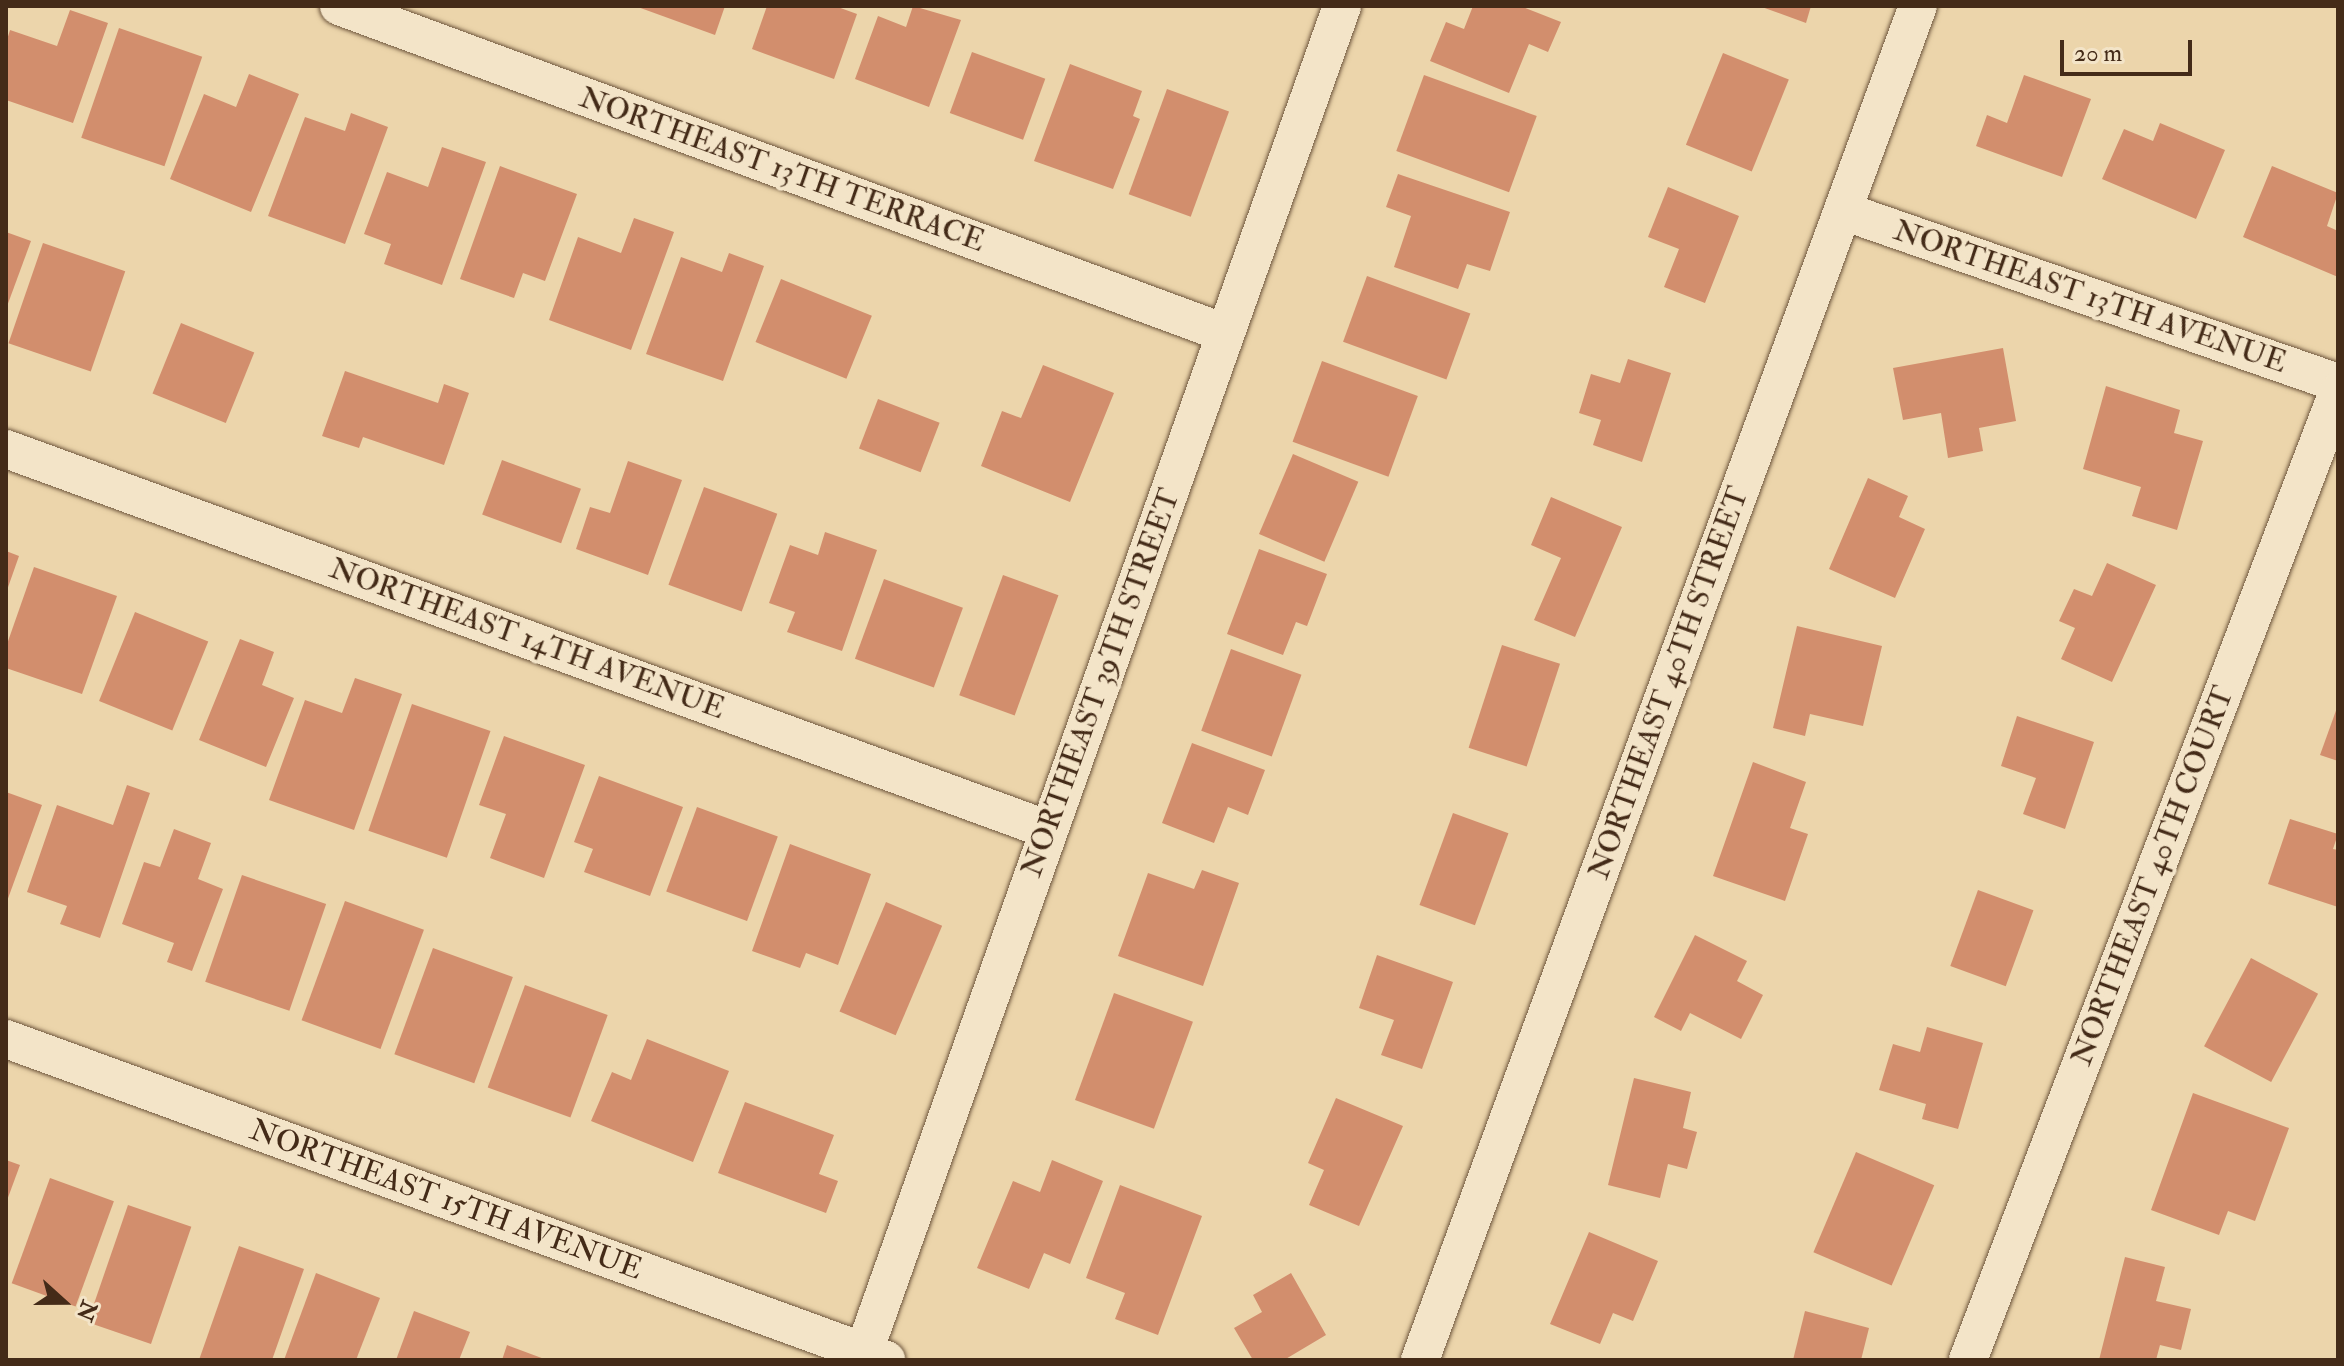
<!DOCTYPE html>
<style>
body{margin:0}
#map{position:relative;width:2344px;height:1366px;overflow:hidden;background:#ecd5ab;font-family:"IM FELL Double Pica",serif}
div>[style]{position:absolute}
.building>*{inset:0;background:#d28e6d;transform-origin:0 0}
.roads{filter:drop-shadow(0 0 2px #6e563d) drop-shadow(0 0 2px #6e563d)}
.street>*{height:38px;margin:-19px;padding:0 19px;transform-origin:19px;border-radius:19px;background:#f3e4c8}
span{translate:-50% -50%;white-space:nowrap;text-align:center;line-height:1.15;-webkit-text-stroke:8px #f3e4c8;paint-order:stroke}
.street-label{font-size:30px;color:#442b18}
.frame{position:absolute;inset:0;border:8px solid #442b18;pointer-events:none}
.north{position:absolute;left:24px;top:1262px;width:80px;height:80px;-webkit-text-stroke:6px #f3e4c8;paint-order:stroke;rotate:111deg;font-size:22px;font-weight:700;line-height:32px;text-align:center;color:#442b18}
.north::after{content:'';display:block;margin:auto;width:28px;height:36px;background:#442b18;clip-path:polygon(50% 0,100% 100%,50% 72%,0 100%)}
.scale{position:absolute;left:2060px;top:40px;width:132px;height:36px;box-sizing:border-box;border:4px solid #442b18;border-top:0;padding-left:10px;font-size:24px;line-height:28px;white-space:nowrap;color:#442b18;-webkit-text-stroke:6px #f3e4c8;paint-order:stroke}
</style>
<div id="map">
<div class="building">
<i style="clip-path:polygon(635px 6px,725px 6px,715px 35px)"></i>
<i style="clip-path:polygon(767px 6px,835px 6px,857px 14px,834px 79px,752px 49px)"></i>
<i style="clip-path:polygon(913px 6px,961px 20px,929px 107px,855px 79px,878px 16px,906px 27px)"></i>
<i style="clip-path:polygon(1473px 6px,1520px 6px,1561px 22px,1548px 52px,1529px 44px,1509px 93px,1430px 61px,1446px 22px,1464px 29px)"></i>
<i style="clip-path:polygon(1759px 6px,1811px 6px,1806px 23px)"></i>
<i style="clip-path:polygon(70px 10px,108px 23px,73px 123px,6px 100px,6px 43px,10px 30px,57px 46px)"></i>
<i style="left:119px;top:28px;width:88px;height:116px;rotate:19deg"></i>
<i style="left:972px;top:52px;width:78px;height:65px;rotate:20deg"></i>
<i style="left:1723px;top:53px;width:71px;height:99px;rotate:22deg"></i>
<i style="clip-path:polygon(1070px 64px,1142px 91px,1133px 116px,1140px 119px,1113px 189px,1034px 161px)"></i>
<i style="clip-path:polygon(249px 74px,299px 94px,251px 212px,170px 179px,204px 94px,236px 107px)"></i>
<i style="left:1424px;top:75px;width:120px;height:81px;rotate:20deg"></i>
<i style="clip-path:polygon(2024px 75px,2091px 99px,2062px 177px,1976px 146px,1987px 115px,2007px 123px)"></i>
<i style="left:1167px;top:89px;width:66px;height:112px;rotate:20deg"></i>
<i style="clip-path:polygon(351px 113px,388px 127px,345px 244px,268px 216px,305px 117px,345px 131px)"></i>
<i style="clip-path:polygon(2160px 123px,2225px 150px,2196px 219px,2102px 179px,2124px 129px,2153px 141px)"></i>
<i style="clip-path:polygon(442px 147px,486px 162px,442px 285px,384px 264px,391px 244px,364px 234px,387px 172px,428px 187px)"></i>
<i style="clip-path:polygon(500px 166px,577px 194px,545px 281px,523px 273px,514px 298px,460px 279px)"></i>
<i style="clip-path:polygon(2272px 166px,2338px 193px,2327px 226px,2338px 231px,2338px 277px,2243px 237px)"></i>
<i style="clip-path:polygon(1398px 174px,1510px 212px,1490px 271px,1467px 264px,1458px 289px,1394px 267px,1411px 216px,1386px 207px)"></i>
<i style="clip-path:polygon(1668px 187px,1739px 216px,1705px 303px,1664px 287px,1679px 249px,1648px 237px)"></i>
<i style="clip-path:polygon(634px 218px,674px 232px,631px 350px,549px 320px,578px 237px,621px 253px)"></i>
<i style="clip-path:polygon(6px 232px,31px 241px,6px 309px)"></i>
<i style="left:43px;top:243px;width:87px;height:106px;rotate:19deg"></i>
<i style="clip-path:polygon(729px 253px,764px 266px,723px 381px,646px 354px,681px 257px,722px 272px)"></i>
<i style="left:1367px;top:276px;width:110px;height:70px;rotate:20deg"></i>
<i style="left:781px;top:279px;width:98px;height:68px;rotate:22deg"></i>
<i style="left:181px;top:323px;width:79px;height:76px;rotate:22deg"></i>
<i style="clip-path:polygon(2003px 348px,2016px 421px,1979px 428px,1983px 451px,1948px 458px,1941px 413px,1903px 420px,1893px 368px)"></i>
<i style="clip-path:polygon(1628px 359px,1671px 373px,1642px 462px,1593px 445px,1601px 420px,1579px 413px,1591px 374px,1620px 383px)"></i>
<i style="left:1322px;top:361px;width:102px;height:86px;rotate:20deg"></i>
<i style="clip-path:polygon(1043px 365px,1114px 393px,1070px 502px,981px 466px,1002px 411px,1021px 418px)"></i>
<i style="clip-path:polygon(345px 371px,438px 403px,444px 384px,469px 393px,444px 465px,363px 437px,359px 448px,322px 436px)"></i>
<i style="clip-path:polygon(2106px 386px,2180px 410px,2174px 433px,2203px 441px,2177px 530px,2132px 516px,2141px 487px,2083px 469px)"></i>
<i style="left:878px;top:399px;width:66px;height:53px;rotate:21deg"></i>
<i style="left:1293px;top:454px;width:71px;height:87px;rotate:23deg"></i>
<i style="left:502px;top:460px;width:84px;height:58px;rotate:20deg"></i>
<i style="clip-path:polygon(628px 461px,682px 480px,648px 575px,576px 549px,590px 507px,610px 513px)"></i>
<i style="clip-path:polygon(1868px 478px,1908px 496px,1899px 517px,1925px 529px,1895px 598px,1829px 569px)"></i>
<i style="left:704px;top:487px;width:78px;height:104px;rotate:20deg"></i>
<i style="clip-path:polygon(1551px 497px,1622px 527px,1575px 637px,1534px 620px,1561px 558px,1531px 545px)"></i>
<i style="clip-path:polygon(825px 532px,877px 550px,842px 651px,787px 632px,795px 612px,769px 603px,790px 545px,818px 555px)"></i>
<i style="clip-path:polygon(1259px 549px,1327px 574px,1307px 626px,1296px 622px,1283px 655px,1227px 634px)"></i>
<i style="clip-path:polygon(6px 551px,19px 556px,6px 593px)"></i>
<i style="clip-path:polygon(2107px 563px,2156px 585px,2112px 682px,2061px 659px,2075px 628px,2059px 621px,2074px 589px,2092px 596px)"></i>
<i style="clip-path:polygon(34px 567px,117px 596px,82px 694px,6px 668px,6px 647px)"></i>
<i style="left:1003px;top:575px;width:59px;height:128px;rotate:20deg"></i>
<i style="left:884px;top:579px;width:84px;height:85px;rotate:20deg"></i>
<i style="left:135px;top:612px;width:79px;height:96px;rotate:22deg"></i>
<i style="clip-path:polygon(1797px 626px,1882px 646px,1863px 726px,1810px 714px,1805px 736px,1773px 728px)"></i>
<i style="clip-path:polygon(240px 639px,274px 652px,262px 685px,294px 698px,266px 767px,199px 740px)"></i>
<i style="left:1502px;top:645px;width:61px;height:108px;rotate:18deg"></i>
<i style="left:1231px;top:649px;width:75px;height:87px;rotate:20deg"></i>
<i style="clip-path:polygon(355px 678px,402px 694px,354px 830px,269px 800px,305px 700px,342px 713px)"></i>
<i style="left:412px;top:704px;width:83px;height:134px;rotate:19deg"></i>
<i style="clip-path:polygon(2338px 705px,2338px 761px,2320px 755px)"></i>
<i style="clip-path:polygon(2017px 716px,2094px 742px,2065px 829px,2023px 814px,2036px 778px,2001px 766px)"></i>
<i style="clip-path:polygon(504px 736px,585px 765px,544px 878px,490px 858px,506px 814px,479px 805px)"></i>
<i style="clip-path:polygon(1192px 743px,1265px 770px,1248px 815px,1228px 807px,1214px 843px,1162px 823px)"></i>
<i style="clip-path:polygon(1753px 762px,1806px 782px,1790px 828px,1808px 834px,1785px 901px,1713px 876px)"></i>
<i style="clip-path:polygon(599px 776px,683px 807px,650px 896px,584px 872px,593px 849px,574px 842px)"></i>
<i style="clip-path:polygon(127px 785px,150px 793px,100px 938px,60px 924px,67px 906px,27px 892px,57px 805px,113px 825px)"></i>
<i style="clip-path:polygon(6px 792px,42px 805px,6px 904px)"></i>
<i style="left:697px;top:807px;width:86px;height:90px;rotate:20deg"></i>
<i style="left:1453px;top:813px;width:59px;height:98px;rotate:20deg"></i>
<i style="clip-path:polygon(2290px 819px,2338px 834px,2333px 849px,2338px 850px,2338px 907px,2268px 884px)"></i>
<i style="clip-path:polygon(174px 829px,211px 843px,198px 879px,223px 889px,192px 971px,167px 962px,174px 943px,122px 924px,144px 862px,160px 867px)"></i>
<i style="clip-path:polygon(790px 844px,871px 874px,838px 965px,806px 953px,800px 968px,752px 951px)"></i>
<i style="clip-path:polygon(1202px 870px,1239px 883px,1203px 986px,1118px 956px,1148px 873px,1194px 889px)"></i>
<i style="left:242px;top:875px;width:89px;height:113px;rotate:19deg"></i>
<i style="left:1978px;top:890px;width:59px;height:81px;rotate:20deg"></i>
<i style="left:345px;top:901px;width:84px;height:127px;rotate:20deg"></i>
<i style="left:886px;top:902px;width:61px;height:119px;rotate:23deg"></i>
<i style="clip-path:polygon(1695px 935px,1747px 961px,1737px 981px,1763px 995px,1741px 1039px,1690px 1013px,1681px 1031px,1654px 1017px)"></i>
<i style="left:433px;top:948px;width:85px;height:113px;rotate:20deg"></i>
<i style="clip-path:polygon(1377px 955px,1453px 982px,1422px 1069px,1381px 1055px,1394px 1020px,1359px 1008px)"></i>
<i style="left:2251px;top:958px;width:76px;height:100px;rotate:28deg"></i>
<i style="left:525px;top:985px;width:88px;height:109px;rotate:20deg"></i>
<i style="left:1114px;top:993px;width:84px;height:114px;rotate:20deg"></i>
<i style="clip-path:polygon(1927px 1027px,1983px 1043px,1958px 1129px,1922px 1119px,1926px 1104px,1879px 1090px,1893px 1044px,1920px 1052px)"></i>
<i style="clip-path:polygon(647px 1039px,729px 1071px,693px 1162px,591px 1121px,612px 1072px,631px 1080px)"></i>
<i style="clip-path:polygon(1634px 1078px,1691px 1092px,1683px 1128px,1697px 1132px,1687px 1169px,1668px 1164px,1660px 1198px,1608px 1185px)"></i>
<i style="clip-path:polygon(2193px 1093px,2289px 1128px,2255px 1221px,2228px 1211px,2219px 1235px,2151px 1210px)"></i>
<i style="clip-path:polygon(1336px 1098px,1403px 1126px,1359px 1226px,1309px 1205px,1324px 1170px,1308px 1163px)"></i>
<i style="clip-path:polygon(745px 1102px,834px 1135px,819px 1174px,838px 1181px,826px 1213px,718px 1173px)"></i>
<i style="left:1856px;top:1152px;width:85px;height:109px;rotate:23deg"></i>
<i style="clip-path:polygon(6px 1160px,20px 1165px,6px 1203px)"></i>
<i style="clip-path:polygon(1052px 1160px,1103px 1181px,1070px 1264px,1044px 1253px,1029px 1289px,977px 1268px,1013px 1181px,1040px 1192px)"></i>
<i style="left:50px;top:1178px;width:68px;height:112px;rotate:20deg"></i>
<i style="clip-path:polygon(1120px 1185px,1202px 1216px,1158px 1335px,1115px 1319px,1125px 1293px,1086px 1278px)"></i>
<i style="left:128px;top:1205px;width:67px;height:124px;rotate:19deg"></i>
<i style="clip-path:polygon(1589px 1232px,1658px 1261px,1633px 1321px,1613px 1313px,1600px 1344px,1550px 1324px)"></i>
<i style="clip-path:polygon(239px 1246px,304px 1269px,272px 1360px,199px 1360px)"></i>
<i style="clip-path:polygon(2125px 1257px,2165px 1267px,2156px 1301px,2191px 1309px,2181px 1350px,2160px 1345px,2156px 1360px,2099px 1360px)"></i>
<i style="clip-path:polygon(316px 1273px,380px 1298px,356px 1360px,284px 1360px)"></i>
<i style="clip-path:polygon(1291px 1273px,1326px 1335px,1284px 1360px,1253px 1360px,1234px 1328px,1262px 1312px,1253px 1295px)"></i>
<i style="clip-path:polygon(414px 1311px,470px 1332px,459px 1360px,396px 1360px)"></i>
<i style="clip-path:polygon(1805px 1311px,1869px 1328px,1861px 1360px,1793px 1360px)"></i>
<i style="clip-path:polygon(507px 1345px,547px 1360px,502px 1360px)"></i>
</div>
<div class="roads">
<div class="street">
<i style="left:339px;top:6px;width:944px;rotate:20.26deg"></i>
<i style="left:1843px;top:211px;width:524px;rotate:19.16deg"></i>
<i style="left:6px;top:449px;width:1110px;rotate:20.07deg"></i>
<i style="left:6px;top:1039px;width:937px;rotate:20.04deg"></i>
<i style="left:861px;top:1360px;width:1437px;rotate:-70.44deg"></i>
<i style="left:1420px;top:1360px;width:1443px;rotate:-69.81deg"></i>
<i style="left:1968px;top:1360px;width:1036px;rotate:-69.08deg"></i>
</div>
</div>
<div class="street-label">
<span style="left:782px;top:170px;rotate:20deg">NORTHEAST 13TH TERRACE</span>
<span style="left:2090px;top:297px;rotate:19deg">NORTHEAST 13TH AVENUE</span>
<span style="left:527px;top:639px;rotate:20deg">NORTHEAST 14TH AVENUE</span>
<span style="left:1101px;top:683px;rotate:-70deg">NORTHEAST 39TH STREET</span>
<span style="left:1669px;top:683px;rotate:-70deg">NORTHEAST 40TH STREET</span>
<span style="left:2153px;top:876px;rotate:-69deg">NORTHEAST 40TH COURT</span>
<span style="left:446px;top:1200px;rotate:20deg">NORTHEAST 15TH AVENUE</span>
</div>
<div class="frame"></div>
<div class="north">N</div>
<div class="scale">20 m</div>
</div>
